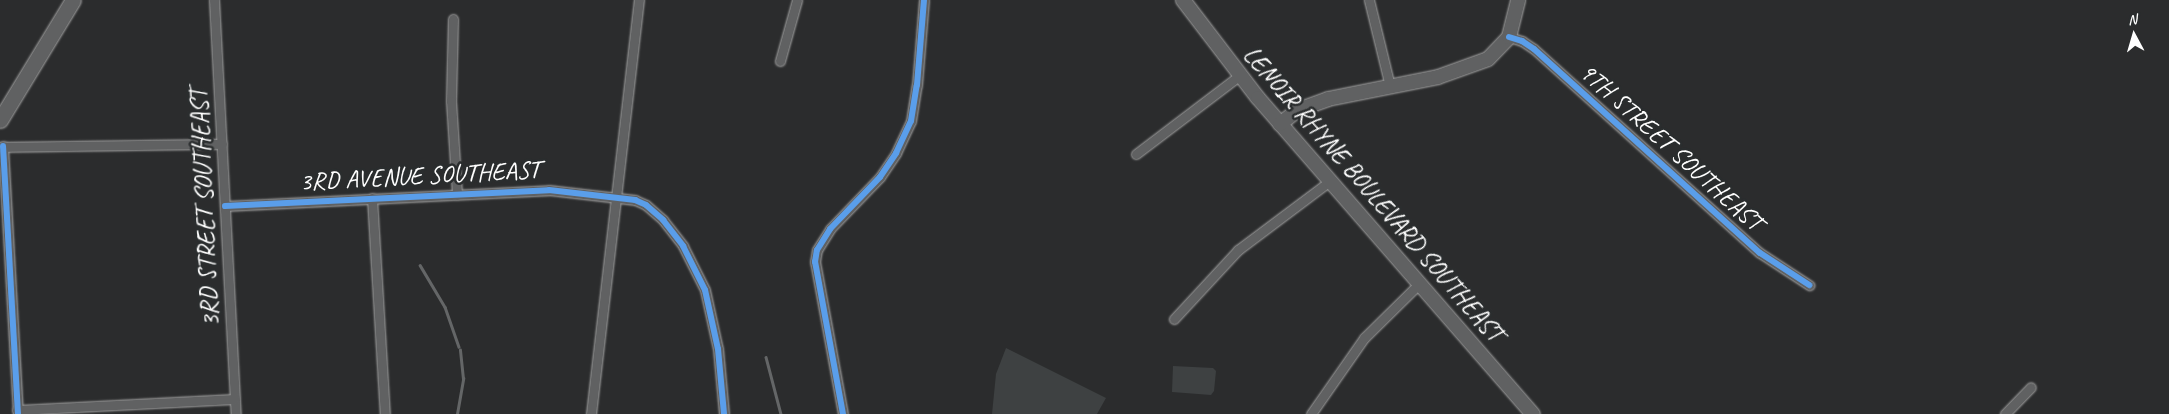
<!DOCTYPE html>
<style>
body{margin:0}
#map{position:relative;width:2169px;height:414px;overflow:hidden;background:#2b2c2d;font-family:Caveat,sans-serif}
div>[style]{position:absolute}
.green>*{inset:0;background:#3e4142}
.stream>*{height:2.5px;margin:-1.25px;padding:0 1.25px;transform-origin:1.25px;border-radius:1.25px;background:#646667}
.roads{filter:drop-shadow(0 0 1px #a0a0a0) drop-shadow(0 0 1px #a0a0a0)}
.street>*{height:9px;margin:-4.5px;padding:0 4.5px;transform-origin:4.5px;border-radius:4.5px;background:#606162}
.secondary>*{height:14px;margin:-7px;padding:0 7px;transform-origin:7px;border-radius:7px;background:#606162}
.primary>*{height:15px;margin:-7.5px;padding:0 7.5px;transform-origin:7.5px;border-radius:7.5px;background:#606162}
.cycleway>*{height:6px;margin:-3px;padding:0 3px;transform-origin:3px;border-radius:3px;background:#5a9eea}
span{translate:-50% -50%;white-space:nowrap;text-align:center;line-height:1.15;-webkit-text-stroke:5px #2a2d2e;paint-order:stroke}
.street-label{font-size:25px;color:#fff}
.north{position:absolute;left:2109px;top:10px;width:50px;height:50px;-webkit-text-stroke:4px #2a2d2e;paint-order:stroke;rotate:354deg;font-size:14px;font-weight:700;line-height:20px;text-align:center;color:#fff}
.north::after{content:'';display:block;margin:auto;width:18px;height:22px;background:#fff;clip-path:polygon(50% 0,100% 100%,50% 72%,0 100%)}
</style>
<div id="map">
<div class="green">
<i style="clip-path:polygon(1006px 348px,1106px 398px,1097px 414px,992px 414px,996px 374px)"></i>
<i style="clip-path:polygon(1173px 366px,1213px 368px,1216px 371px,1214px 391px,1211px 395px,1172px 392px)"></i>
</div>
<div class="stream">
<i style="left:420px;top:265px;width:49px;rotate:59.2deg"></i>
<i style="left:445px;top:307px;width:42px;rotate:70.7deg"></i>
<i style="left:766px;top:357px;width:59px;rotate:75.3deg"></i>
<i style="left:457px;top:414px;width:36px;rotate:-80deg"></i>
<i style="left:463px;top:379px;width:29px;rotate:-96deg"></i>
</div>
<div class="roads">
<div class="street">
<i style="left:214px;top:0;width:415px;rotate:87deg"></i>
<i style="left:1369px;top:0;width:89px;rotate:76.3deg"></i>
<i style="left:453px;top:19px;width:82px;rotate:91.4deg"></i>
<i style="left:451px;top:101px;width:94px;rotate:86.3deg"></i>
<i style="left:1509px;top:37px;width:14px;rotate:17deg"></i>
<i style="left:1522px;top:41px;width:14px;rotate:34deg"></i>
<i style="left:1534px;top:49px;width:304px;rotate:42.1deg"></i>
<i style="left:1760px;top:253px;width:59px;rotate:33.1deg"></i>
<i style="left:780px;top:61px;width:63px;rotate:-74.4deg"></i>
<i style="left:3px;top:146px;width:268px;rotate:86.8deg"></i>
<i style="left:0;top:147px;width:222px;rotate:-0.8deg"></i>
<i style="left:1136px;top:154px;width:131px;rotate:-37.2deg"></i>
<i style="left:372px;top:198px;width:216px;rotate:86.6deg"></i>
<i style="left:225px;top:206px;width:324px;rotate:-2.8deg"></i>
<i style="left:549px;top:190px;width:87px;rotate:6.6deg"></i>
<i style="left:635px;top:200px;width:12px;rotate:24deg"></i>
<i style="left:646px;top:205px;width:23px;rotate:41deg"></i>
<i style="left:663px;top:220px;width:33px;rotate:52deg"></i>
<i style="left:683px;top:246px;width:49px;rotate:63.4deg"></i>
<i style="left:705px;top:290px;width:60px;rotate:77.6deg"></i>
<i style="left:718px;top:349px;width:65px;rotate:84.7deg"></i>
<i style="left:1174px;top:319px;width:94px;rotate:-47.2deg"></i>
<i style="left:1238px;top:250px;width:115px;rotate:-36.9deg"></i>
<i style="left:17px;top:410px;width:218px;rotate:-2.9deg"></i>
<i style="left:591px;top:414px;width:417px;rotate:-83.4deg"></i>
<i style="left:843px;top:414px;width:155px;rotate:-100.4deg"></i>
<i style="left:815px;top:262px;width:12px;rotate:-81deg"></i>
<i style="left:817px;top:250px;width:25px;rotate:-58deg"></i>
<i style="left:830px;top:229px;width:72px;rotate:-46.1deg"></i>
<i style="left:880px;top:177px;width:29px;rotate:-56deg"></i>
<i style="left:896px;top:153px;width:35px;rotate:-65deg"></i>
<i style="left:911px;top:121px;width:36px;rotate:-81deg"></i>
<i style="left:917px;top:85px;width:85px;rotate:-85.3deg"></i>
<i style="left:1311px;top:414px;width:93px;rotate:-55.1deg"></i>
<i style="left:1364px;top:338px;width:78px;rotate:-44.5deg"></i>
<i style="left:2005px;top:414px;width:37px;rotate:-46deg"></i>
</div>
<div class="secondary">
<i style="left:1183px;top:0;width:123px;rotate:52.6deg"></i>
<i style="left:1258px;top:98px;width:419px;rotate:49deg"></i>
<i style="left:1280px;top:124px;width:23px;rotate:-38deg"></i>
<i style="left:1298px;top:110px;width:32px;rotate:-20deg"></i>
<i style="left:1328px;top:99px;width:112px;rotate:-11.3deg"></i>
<i style="left:1438px;top:77px;width:53px;rotate:-19.8deg"></i>
<i style="left:1488px;top:59px;width:30px;rotate:-46deg"></i>
<i style="left:1509px;top:37px;width:38px;rotate:-76deg"></i>
</div>
<div class="primary">
<i style="left:0;top:120px;width:140px;rotate:-58.7deg"></i>
</div>
</div>
<div class="cycleway">
<i style="left:1509px;top:37px;width:14px;rotate:17deg"></i>
<i style="left:1522px;top:41px;width:14px;rotate:34deg"></i>
<i style="left:1534px;top:49px;width:304px;rotate:42.1deg"></i>
<i style="left:1760px;top:253px;width:59px;rotate:33.1deg"></i>
<i style="left:3px;top:146px;width:268px;rotate:86.8deg"></i>
<i style="left:225px;top:206px;width:324px;rotate:-2.8deg"></i>
<i style="left:549px;top:190px;width:87px;rotate:6.6deg"></i>
<i style="left:635px;top:200px;width:12px;rotate:24deg"></i>
<i style="left:646px;top:205px;width:23px;rotate:41deg"></i>
<i style="left:663px;top:220px;width:33px;rotate:52deg"></i>
<i style="left:683px;top:246px;width:49px;rotate:63.4deg"></i>
<i style="left:705px;top:290px;width:60px;rotate:77.6deg"></i>
<i style="left:718px;top:349px;width:65px;rotate:84.7deg"></i>
<i style="left:843px;top:414px;width:155px;rotate:-100.4deg"></i>
<i style="left:815px;top:262px;width:12px;rotate:-81deg"></i>
<i style="left:817px;top:250px;width:25px;rotate:-58deg"></i>
<i style="left:830px;top:229px;width:72px;rotate:-46.1deg"></i>
<i style="left:880px;top:177px;width:29px;rotate:-56deg"></i>
<i style="left:896px;top:153px;width:35px;rotate:-65deg"></i>
<i style="left:911px;top:121px;width:36px;rotate:-81deg"></i>
<i style="left:917px;top:85px;width:85px;rotate:-85.3deg"></i>
</div>
<div class="street-label">
<span style="left:1671px;top:147px;rotate:42deg">9TH STREET SOUTHEAST</span>
<span style="left:420px;top:176px;rotate:-3deg">3RD AVENUE SOUTHEAST</span>
<span style="left:1373px;top:194px;rotate:49deg">LENOIR RHYNE BOULEVARD SOUTHEAST</span>
<span style="left:205px;top:208px;rotate:-93deg">3RD STREET SOUTHEAST</span>
</div>
<div class="north">N</div>
</div>
